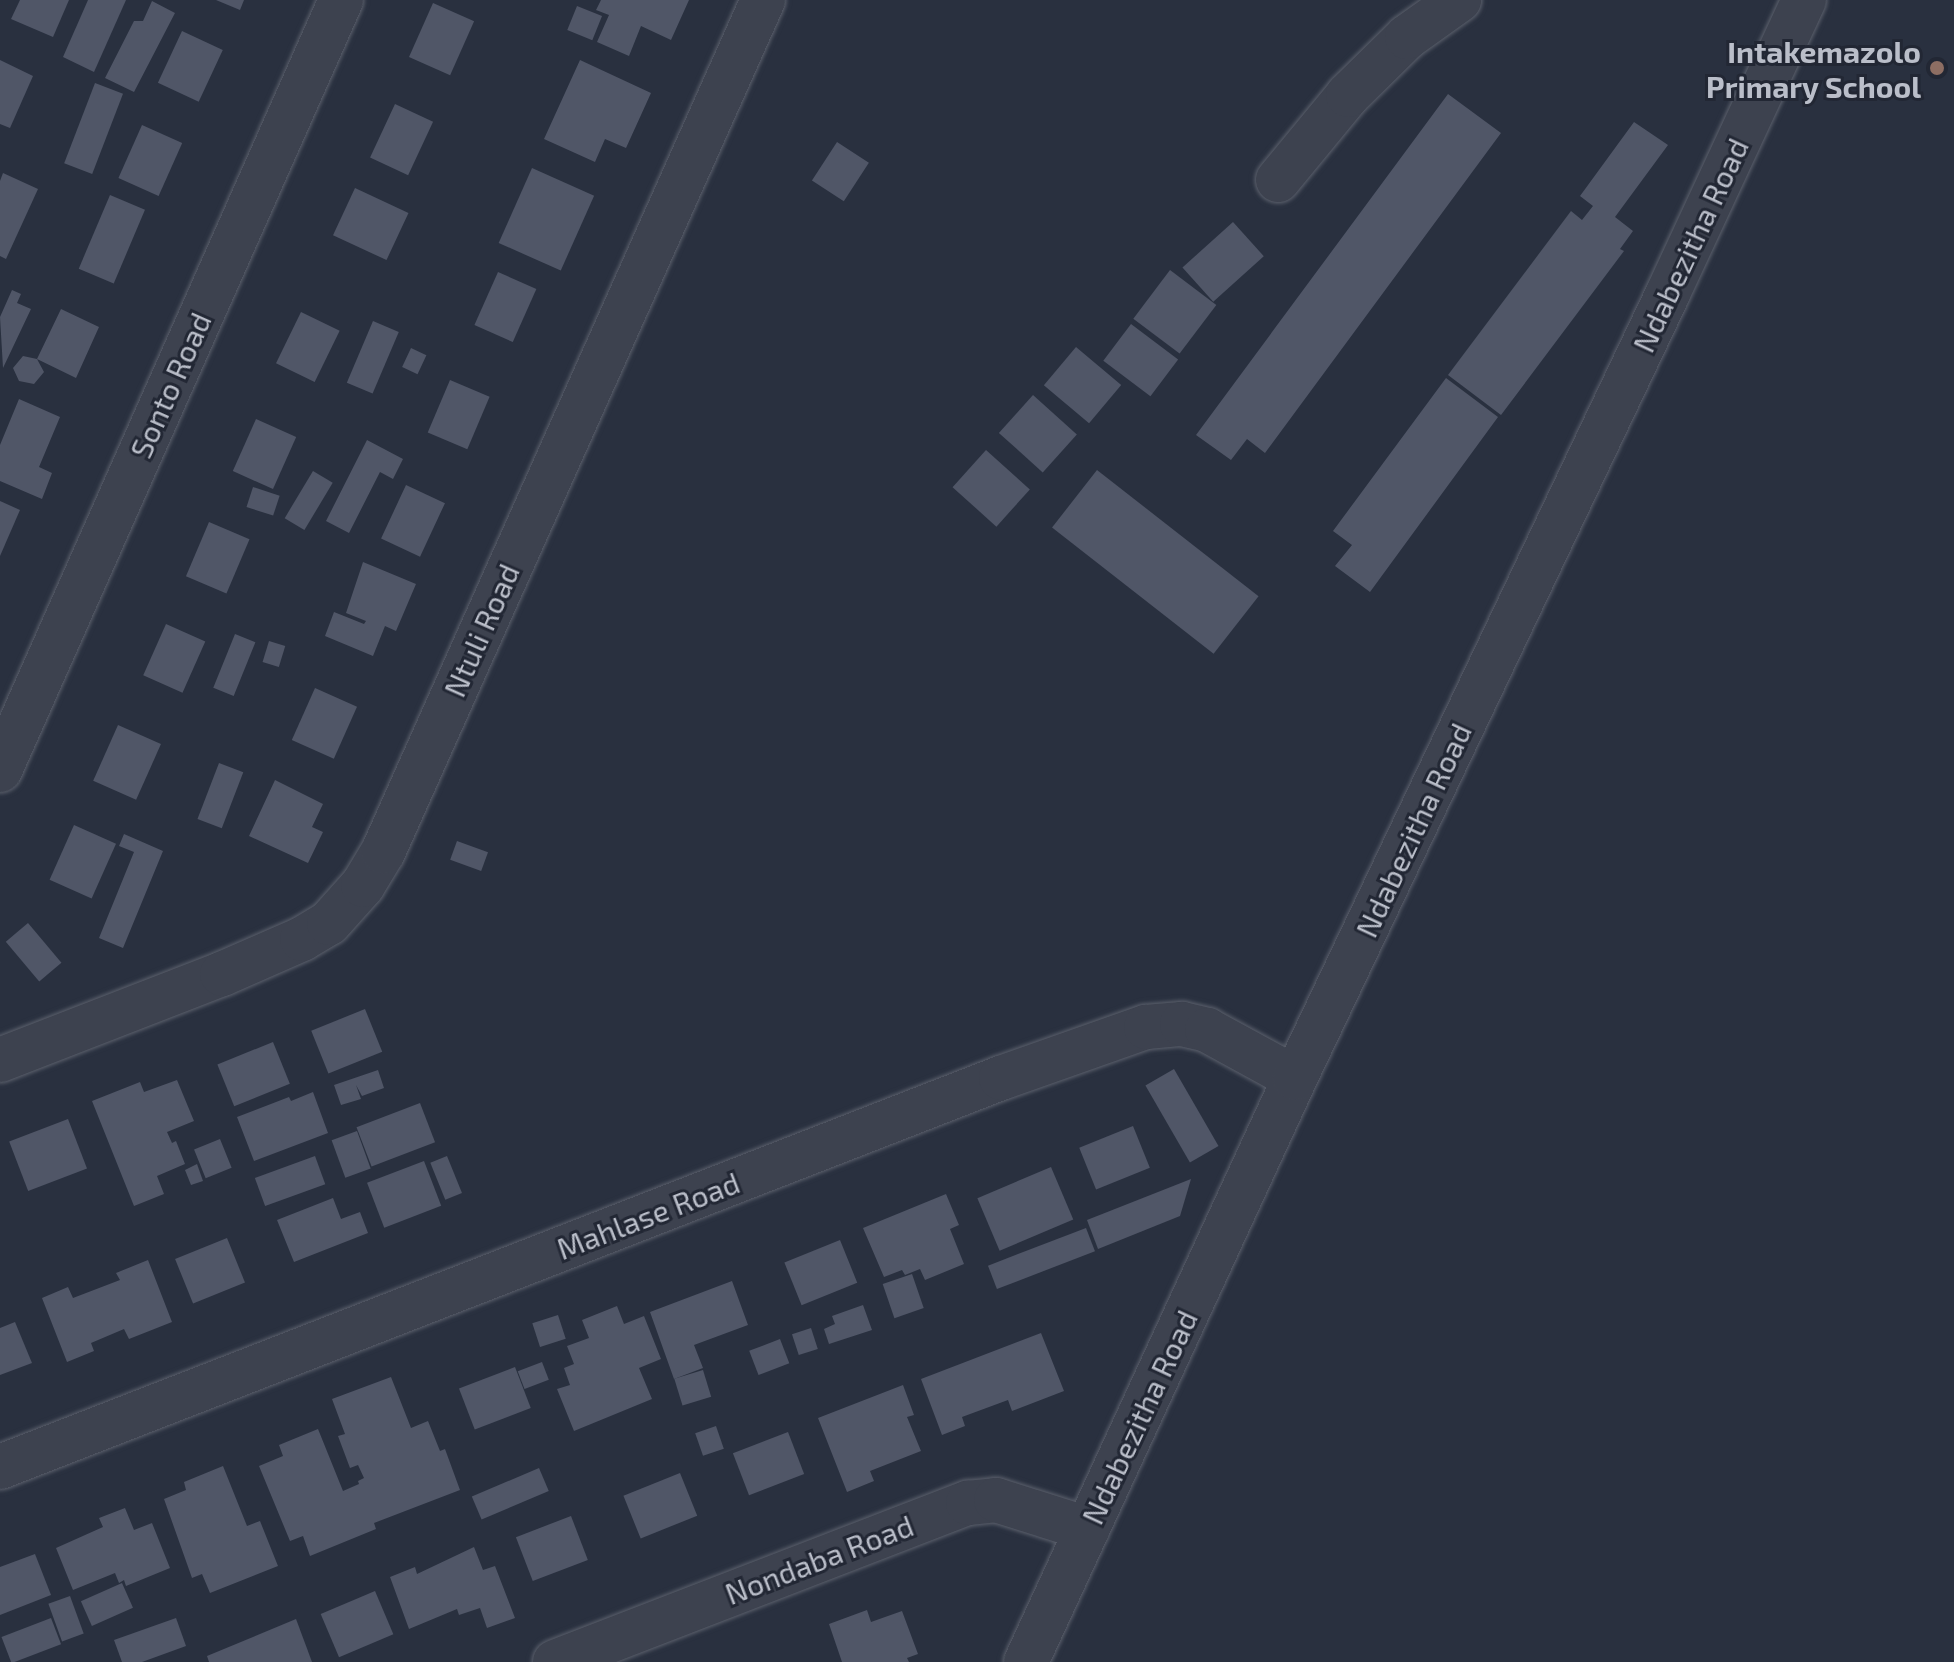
<!DOCTYPE html>
<style>
body{margin:0}
#map{position:relative;width:1954px;height:1662px;overflow:hidden;background:#29303f;font-family:"Exo 2",sans-serif}
div>[style]{position:absolute}
.building>*{inset:0;background:#505667;transform-origin:0 0}
.roads{filter:drop-shadow(0 0 2px #5b606c) drop-shadow(0 0 2px #5b606c)}
.minor>*{height:44px;margin:-22px;padding:0 22px;transform-origin:22px;border-radius:22px;background:#3d424f}
.dots>*{width:22px;height:22px;translate:-50% -50%;box-sizing:border-box;border:4px solid #222734;border-radius:50%}
span{translate:-50% -50%;white-space:nowrap;text-align:center;line-height:1.15;-webkit-text-stroke:6px #222734;paint-order:stroke}
.poi-label{font-size:30px;color:#babec9;font-weight:700}
.right{translate:-100% -50%;text-align:right}
.street-label{font-size:30px;color:#babec9}
</style>
<div id="map">
<div class="building">
<i style="clip-path:polygon(20px 0,69px 0,53px 37px,11px 19px)"></i>
<i style="clip-path:polygon(88px 0,126px 0,94px 72px,63px 57px)"></i>
<i style="clip-path:polygon(216px 0,244px 0,240px 10px)"></i>
<i style="clip-path:polygon(601px 0,689px 0,671px 40px,641px 26px,629px 56px,597px 42px,609px 15px,596px 10px)"></i>
<i style="clip-path:polygon(152px 1px,175px 13px,134px 92px,105px 78px,134px 21px,143px 21px)"></i>
<i style="left:433px;top:3px;width:45px;height:59px;rotate:24deg"></i>
<i style="left:577px;top:6px;width:27px;height:26px;rotate:22deg"></i>
<i style="left:182px;top:31px;width:45px;height:57px;rotate:25deg"></i>
<i style="clip-path:polygon(0 60px,33px 76px,10px 128px,0 124px)"></i>
<i style="clip-path:polygon(580px 60px,651px 93px,626px 148px,605px 139px,595px 162px,544px 139px)"></i>
<i style="left:95px;top:83px;width:30px;height:86px;rotate:21deg"></i>
<i style="clip-path:polygon(1448px 94px,1501px 133px,1265px 453px,1247px 439px,1231px 460px,1196px 435px)"></i>
<i style="left:395px;top:104px;width:42px;height:59px;rotate:25deg"></i>
<i style="clip-path:polygon(1634px 122px,1668px 145px,1615px 217px,1633px 231px,1620px 249px,1624px 251px,1501px 415px,1448px 375px,1571px 211px,1582px 220px,1593px 206px,1580px 196px)"></i>
<i style="left:142px;top:125px;width:44px;height:58px;rotate:24deg"></i>
<i style="left:837px;top:142px;width:38px;height:46px;rotate:33deg"></i>
<i style="left:532px;top:168px;width:68px;height:82px;rotate:24deg"></i>
<i style="clip-path:polygon(3px 173px,38px 189px,6px 259px,0 256px,0 181px)"></i>
<i style="left:355px;top:188px;width:59px;height:52px;rotate:25deg"></i>
<i style="left:110px;top:195px;width:38px;height:80px;rotate:23deg"></i>
<i style="left:1233px;top:222px;width:46px;height:68px;rotate:48deg"></i>
<i style="left:1170px;top:270px;width:58px;height:61px;rotate:37deg"></i>
<i style="left:498px;top:272px;width:42px;height:58px;rotate:24deg"></i>
<i style="clip-path:polygon(12px 290px,21px 294px,17px 303px,31px 309px,3px 368px,0 317px)"></i>
<i style="clip-path:polygon(61px 309px,99px 327px,76px 378px,37px 359px,44px 372px,34px 384px,19px 381px,13px 368px,23px 356px,37px 359px)"></i>
<i style="left:301px;top:312px;width:43px;height:57px;rotate:26deg"></i>
<i style="left:373px;top:321px;width:28px;height:67px;rotate:23deg"></i>
<i style="left:1131px;top:324px;width:59px;height:46px;rotate:37deg"></i>
<i style="left:1076px;top:347px;width:59px;height:50px;rotate:40deg"></i>
<i style="left:411px;top:348px;width:17px;height:21px;rotate:25deg"></i>
<i style="clip-path:polygon(1446px 378px,1498px 417px,1370px 592px,1335px 566px,1352px 545px,1333px 531px)"></i>
<i style="left:450px;top:380px;width:43px;height:57px;rotate:23deg"></i>
<i style="left:1033px;top:395px;width:59px;height:51px;rotate:42deg"></i>
<i style="clip-path:polygon(19px 399px,60px 417px,39px 467px,52px 473px,42px 499px,0 481px,0 445px)"></i>
<i style="left:256px;top:419px;width:44px;height:57px;rotate:24deg"></i>
<i style="clip-path:polygon(367px 440px,403px 459px,393px 479px,380px 472px,349px 533px,326px 521px)"></i>
<i style="left:986px;top:450px;width:59px;height:50px;rotate:42deg"></i>
<i style="left:1097px;top:470px;width:205px;height:73px;rotate:38deg"></i>
<i style="left:313px;top:471px;width:23px;height:55px;rotate:31deg"></i>
<i style="left:406px;top:485px;width:43px;height:59px;rotate:25deg"></i>
<i style="left:253px;top:487px;width:28px;height:21px;rotate:18deg"></i>
<i style="clip-path:polygon(0 501px,20px 510px,0 556px)"></i>
<i style="left:209px;top:522px;width:44px;height:59px;rotate:23deg"></i>
<i style="clip-path:polygon(363px 562px,416px 584px,396px 631px,385px 626px,373px 656px,325px 636px,334px 612px,364px 624px,366px 621px,346px 613px)"></i>
<i style="left:166px;top:624px;width:43px;height:56px;rotate:24deg"></i>
<i style="left:235px;top:634px;width:22px;height:58px;rotate:22deg"></i>
<i style="left:269px;top:641px;width:17px;height:22px;rotate:17deg"></i>
<i style="left:315px;top:688px;width:46px;height:57px;rotate:24deg"></i>
<i style="left:118px;top:725px;width:47px;height:61px;rotate:24deg"></i>
<i style="left:219px;top:763px;width:26px;height:60px;rotate:21deg"></i>
<i style="clip-path:polygon(275px 780px,323px 804px,312px 827px,323px 832px,308px 863px,249px 836px)"></i>
<i style="left:74px;top:825px;width:46px;height:60px;rotate:24deg"></i>
<i style="clip-path:polygon(124px 834px,163px 851px,123px 948px,99px 938px,134px 852px,119px 846px)"></i>
<i style="left:457px;top:841px;width:33px;height:20px;rotate:20deg"></i>
<i style="left:28px;top:923px;width:52px;height:29px;rotate:50deg"></i>
<i style="left:365px;top:1009px;width:46px;height:58px;rotate:68deg"></i>
<i style="left:273px;top:1042px;width:45px;height:60px;rotate:68deg"></i>
<i style="left:1174px;top:1069px;width:89px;height:33px;rotate:60deg"></i>
<i style="clip-path:polygon(378px 1070px,384px 1088px,362px 1096px,356px 1085px,361px 1099px,341px 1105px,334px 1085px)"></i>
<i style="clip-path:polygon(177px 1080px,194px 1121px,167px 1132px,172px 1143px,176px 1141px,185px 1164px,157px 1176px,164px 1194px,134px 1206px,92px 1101px,140px 1082px,144px 1092px)"></i>
<i style="clip-path:polygon(313px 1092px,328px 1133px,254px 1161px,237px 1117px,289px 1097px,291px 1101px)"></i>
<i style="left:420px;top:1103px;width:42px;height:68px;rotate:69deg"></i>
<i style="left:68px;top:1119px;width:53px;height:63px;rotate:69deg"></i>
<i style="left:1133px;top:1126px;width:45px;height:58px;rotate:68deg"></i>
<i style="left:357px;top:1131px;width:40px;height:27px;rotate:70deg"></i>
<i style="left:220px;top:1139px;width:31px;height:28px;rotate:68deg"></i>
<i style="left:315px;top:1156px;width:30px;height:64px;rotate:70deg"></i>
<i style="left:447px;top:1156px;width:40px;height:18px;rotate:68deg"></i>
<i style="left:424px;top:1161px;width:48px;height:61px;rotate:69deg"></i>
<i style="clip-path:polygon(197px 1164px,203px 1181px,191px 1185px,185px 1170px)"></i>
<i style="left:1051px;top:1167px;width:57px;height:80px;rotate:67deg"></i>
<i style="clip-path:polygon(1191px 1179px,1180px 1216px,1098px 1249px,1087px 1220px)"></i>
<i style="clip-path:polygon(946px 1194px,959px 1225px,950px 1229px,964px 1264px,925px 1280px,920px 1269px,905px 1275px,902px 1270px,884px 1277px,863px 1228px)"></i>
<i style="clip-path:polygon(333px 1198px,341px 1219px,360px 1212px,368px 1233px,294px 1262px,277px 1220px)"></i>
<i style="left:1086px;top:1228px;width:25px;height:105px;rotate:69deg"></i>
<i style="left:227px;top:1238px;width:48px;height:56px;rotate:68deg"></i>
<i style="left:840px;top:1240px;width:46px;height:60px;rotate:68deg"></i>
<i style="clip-path:polygon(148px 1260px,172px 1322px,129px 1339px,124px 1329px,91px 1343px,94px 1351px,67px 1362px,42px 1298px,68px 1287px,73px 1298px,120px 1280px,116px 1273px)"></i>
<i style="left:912px;top:1274px;width:36px;height:31px;rotate:71deg"></i>
<i style="clip-path:polygon(732px 1281px,748px 1325px,694px 1345px,703px 1368px,674px 1379px,650px 1312px)"></i>
<i style="clip-path:polygon(863px 1305px,872px 1330px,829px 1344px,824px 1329px,835px 1324px,832px 1316px)"></i>
<i style="clip-path:polygon(617px 1306px,624px 1324px,644px 1316px,661px 1359px,639px 1368px,652px 1399px,574px 1431px,557px 1389px,570px 1385px,564px 1368px,574px 1364px,567px 1346px,589px 1338px,582px 1320px)"></i>
<i style="left:558px;top:1315px;width:25px;height:27px;rotate:72deg"></i>
<i style="clip-path:polygon(15px 1322px,32px 1363px,0 1375px,0 1328px)"></i>
<i style="left:811px;top:1328px;width:22px;height:20px;rotate:72deg"></i>
<i style="clip-path:polygon(1041px 1333px,1064px 1391px,1012px 1411px,1008px 1400px,962px 1417px,965px 1426px,942px 1435px,921px 1379px)"></i>
<i style="left:780px;top:1339px;width:26px;height:33px;rotate:69deg"></i>
<i style="left:542px;top:1362px;width:19px;height:26px;rotate:69deg"></i>
<i style="left:515px;top:1367px;width:44px;height:60px;rotate:69deg"></i>
<i style="left:703px;top:1370px;width:28px;height:30px;rotate:73deg"></i>
<i style="clip-path:polygon(391px 1377px,411px 1428px,428px 1421px,440px 1451px,445px 1449px,460px 1490px,374px 1523px,376px 1529px,310px 1556px,303px 1536px,290px 1541px,259px 1466px,283px 1456px,279px 1445px,318px 1429px,343px 1491px,359px 1484px,358px 1481px,364px 1478px,358px 1465px,350px 1468px,338px 1436px,345px 1434px,332px 1399px)"></i>
<i style="clip-path:polygon(903px 1385px,914px 1415px,907px 1417px,921px 1451px,870px 1471px,874px 1481px,847px 1492px,818px 1418px)"></i>
<i style="left:716px;top:1426px;width:24px;height:22px;rotate:71deg"></i>
<i style="left:788px;top:1432px;width:45px;height:59px;rotate:69deg"></i>
<i style="clip-path:polygon(223px 1466px,247px 1526px,260px 1521px,278px 1566px,210px 1593px,202px 1574px,192px 1578px,164px 1499px,186px 1490px,184px 1482px)"></i>
<i style="left:539px;top:1468px;width:25px;height:73px;rotate:67deg"></i>
<i style="left:680px;top:1473px;width:46px;height:61px;rotate:68deg"></i>
<i style="clip-path:polygon(125px 1508px,134px 1530px,152px 1523px,170px 1568px,126px 1586px,124px 1580px,119px 1583px,115px 1573px,73px 1590px,56px 1548px,103px 1527px,99px 1518px)"></i>
<i style="left:571px;top:1516px;width:47px;height:59px;rotate:69deg"></i>
<i style="clip-path:polygon(474px 1547px,483px 1570px,495px 1566px,515px 1618px,487px 1628px,480px 1608px,459px 1615px,457px 1609px,409px 1629px,390px 1577px,415px 1567px,417px 1574px)"></i>
<i style="clip-path:polygon(35px 1554px,51px 1595px,0 1615px,0 1567px)"></i>
<i style="left:122px;top:1583px;width:27px;height:45px;rotate:66deg"></i>
<i style="left:375px;top:1591px;width:47px;height:59px;rotate:67deg"></i>
<i style="left:70px;top:1596px;width:40px;height:23px;rotate:70deg"></i>
<i style="clip-path:polygon(867px 1610px,871px 1622px,902px 1611px,918px 1654px,907px 1658px,909px 1662px,842px 1662px,829px 1624px)"></i>
<i style="left:51px;top:1618px;width:28px;height:53px;rotate:69deg"></i>
<i style="clip-path:polygon(176px 1618px,186px 1646px,142px 1662px,122px 1662px,114px 1640px)"></i>
<i style="clip-path:polygon(296px 1619px,312px 1662px,209px 1662px,207px 1656px)"></i>
</div>
<div class="roads">
<div class="minor">
<i style="left:1278px;top:180px;width:110px;rotate:-50.5deg"></i>
<i style="left:1348px;top:95px;width:83px;rotate:-44.5deg"></i>
<i style="left:1407px;top:37px;width:64px;rotate:-35.4deg"></i>
<i style="left:0;top:770px;width:842px;rotate:-66.11deg"></i>
<i style="left:0;top:1060px;width:238px;rotate:-21.2deg"></i>
<i style="left:222px;top:974px;width:87px;rotate:-23.6deg"></i>
<i style="left:302px;top:939px;width:31px;rotate:-31deg"></i>
<i style="left:329px;top:923px;width:51px;rotate:-48.2deg"></i>
<i style="left:363px;top:885px;width:39px;rotate:-59deg"></i>
<i style="left:383px;top:852px;width:933px;rotate:-65.96deg"></i>
<i style="left:0;top:1467px;width:1074px;rotate:-21.24deg"></i>
<i style="left:1001px;top:1078px;width:154px;rotate:-19.4deg"></i>
<i style="left:1146px;top:1027px;width:36px;rotate:-5deg"></i>
<i style="left:1182px;top:1024px;width:26px;rotate:13deg"></i>
<i style="left:1207px;top:1030px;width:100px;rotate:28.6deg"></i>
<i style="left:555px;top:1662px;width:443px;rotate:-21.1deg"></i>
<i style="left:968px;top:1503px;width:28px;rotate:-6deg"></i>
<i style="left:996px;top:1500px;width:96px;rotate:17.5deg"></i>
<i style="left:1026px;top:1662px;width:643px;rotate:-65.27deg"></i>
<i style="left:1295px;top:1078px;width:869px;rotate:-64.58deg"></i>
<i style="left:1668px;top:293px;width:323px;rotate:-65.1deg"></i>
</div>
</div>
<div class="dots">
<i style="left:1937px;top:68px;background:#8d6e63"></i>
</div>
<div class="poi-label">
<span class="right" style="left:1921px;top:68px">Intakemazolo<br>Primary School</span>
</div>
<div class="street-label">
<span style="left:1690px;top:245px;rotate:-65deg">Ndabezitha Road</span>
<span style="left:170px;top:385px;rotate:-66deg">Sonto Road</span>
<span style="left:481px;top:630px;rotate:-66deg">Ntuli Road</span>
<span style="left:1413px;top:830px;rotate:-65deg">Ndabezitha Road</span>
<span style="left:648px;top:1215px;rotate:-21deg">Mahlase Road</span>
<span style="left:1139px;top:1417px;rotate:-65deg">Ndabezitha Road</span>
<span style="left:819px;top:1559px;rotate:-21deg">Nondaba Road</span>
</div>
</div>
